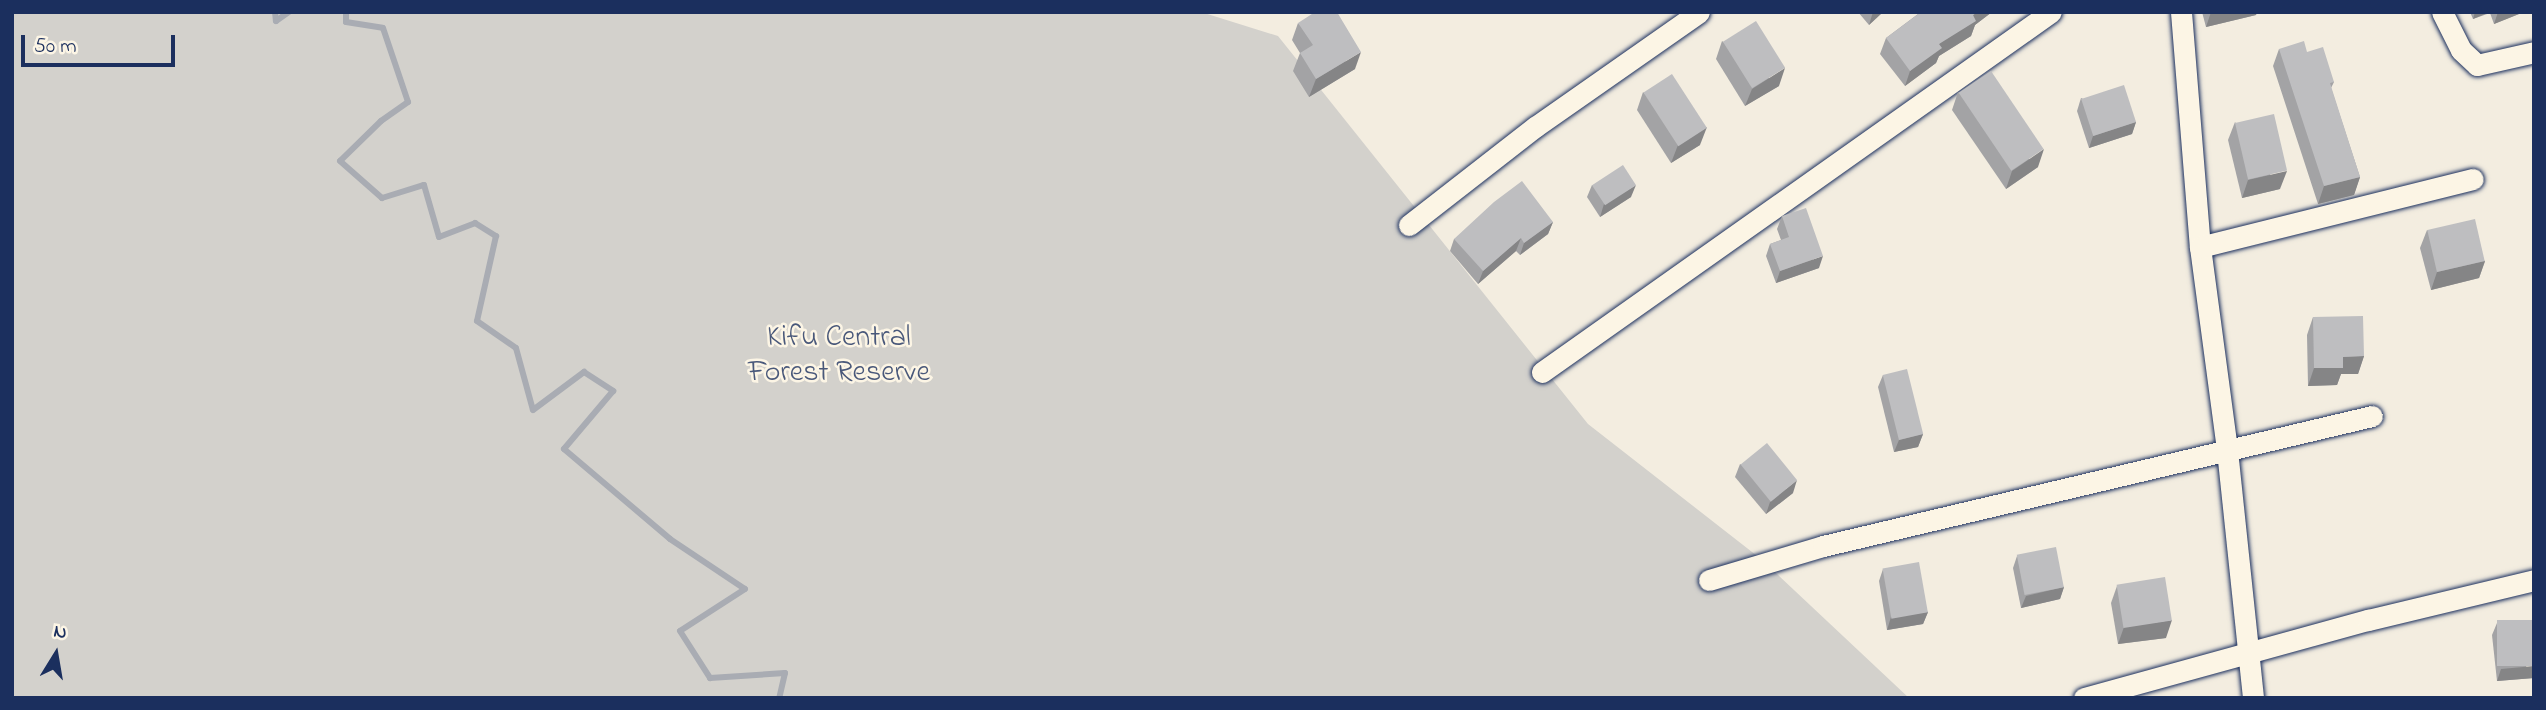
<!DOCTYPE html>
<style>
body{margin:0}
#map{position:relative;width:2546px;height:710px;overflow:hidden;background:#f3ede0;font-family:"Indie Flower",sans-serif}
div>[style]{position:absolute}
.green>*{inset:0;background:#d3d1cc}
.stream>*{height:6px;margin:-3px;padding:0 3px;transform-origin:3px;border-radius:3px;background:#a9acb3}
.roads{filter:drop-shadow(0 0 2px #1b2f5e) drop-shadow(0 0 2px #1b2f5e)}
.minor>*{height:21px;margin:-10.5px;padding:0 10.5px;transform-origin:10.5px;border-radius:10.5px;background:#fcf5e5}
.wall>*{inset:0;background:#a3a3a5}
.shaded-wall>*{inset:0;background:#858586}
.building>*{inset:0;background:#bebec0;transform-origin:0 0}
span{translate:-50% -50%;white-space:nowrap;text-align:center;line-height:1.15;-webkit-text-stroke:5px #fcf5e5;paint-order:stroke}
.park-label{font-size:30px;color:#49587a}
.frame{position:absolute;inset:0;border:14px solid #1b2f5e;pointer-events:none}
.north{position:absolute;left:21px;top:619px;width:70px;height:70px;-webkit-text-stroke:5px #fcf5e5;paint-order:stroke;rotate:11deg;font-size:19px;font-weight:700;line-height:28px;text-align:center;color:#1b2f5e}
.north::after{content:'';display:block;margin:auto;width:24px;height:32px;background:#1b2f5e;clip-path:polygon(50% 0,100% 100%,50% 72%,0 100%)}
.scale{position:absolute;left:21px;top:35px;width:154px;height:32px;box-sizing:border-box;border:4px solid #1b2f5e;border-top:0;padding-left:9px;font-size:21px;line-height:24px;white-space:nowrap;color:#1b2f5e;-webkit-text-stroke:5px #fcf5e5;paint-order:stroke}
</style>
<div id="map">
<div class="green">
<i style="clip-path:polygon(12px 12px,1201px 12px,1278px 36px,1588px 424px,1761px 559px,1909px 698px,12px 698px)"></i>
</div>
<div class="stream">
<i style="left:275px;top:12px;width:9px;rotate:84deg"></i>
<i style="left:276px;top:21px;width:16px;rotate:-35deg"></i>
<i style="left:346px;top:12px;width:10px;rotate:90deg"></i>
<i style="left:346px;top:22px;width:37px;rotate:9deg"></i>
<i style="left:383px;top:28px;width:78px;rotate:71.3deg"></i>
<i style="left:408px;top:102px;width:33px;rotate:145deg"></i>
<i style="left:381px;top:121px;width:57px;rotate:135.7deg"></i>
<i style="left:340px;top:161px;width:56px;rotate:41.4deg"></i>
<i style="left:382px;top:198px;width:44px;rotate:-17.2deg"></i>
<i style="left:424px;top:185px;width:54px;rotate:73.9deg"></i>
<i style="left:439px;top:237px;width:39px;rotate:-21deg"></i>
<i style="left:475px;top:223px;width:25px;rotate:32deg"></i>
<i style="left:496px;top:236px;width:87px;rotate:102.6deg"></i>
<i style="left:477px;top:321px;width:47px;rotate:34.7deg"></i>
<i style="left:516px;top:348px;width:64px;rotate:74.7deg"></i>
<i style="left:533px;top:410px;width:64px;rotate:-36.7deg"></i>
<i style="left:584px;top:372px;width:35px;rotate:33deg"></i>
<i style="left:613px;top:391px;width:76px;rotate:130.2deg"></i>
<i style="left:564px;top:449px;width:139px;rotate:40.3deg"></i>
<i style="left:670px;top:539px;width:90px;rotate:33.7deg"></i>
<i style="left:745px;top:589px;width:77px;rotate:147.1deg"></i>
<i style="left:680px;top:631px;width:56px;rotate:57.4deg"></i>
<i style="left:710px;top:678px;width:75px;rotate:-3.8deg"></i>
<i style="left:785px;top:673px;width:26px;rotate:103deg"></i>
</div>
<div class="roads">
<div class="minor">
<i style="left:2181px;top:12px;width:236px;rotate:85.4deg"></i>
<i style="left:2200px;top:247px;width:205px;rotate:82.4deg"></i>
<i style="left:2227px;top:450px;width:249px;rotate:84deg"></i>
<i style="left:2442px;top:12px;width:42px;rotate:63.4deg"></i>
<i style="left:2461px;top:50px;width:22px;rotate:43deg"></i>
<i style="left:2477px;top:65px;width:58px;rotate:-12.8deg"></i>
<i style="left:1409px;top:225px;width:160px;rotate:-37.9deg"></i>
<i style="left:1535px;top:127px;width:200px;rotate:-35deg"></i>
<i style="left:2200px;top:247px;width:281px;rotate:-14deg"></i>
<i style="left:1542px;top:372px;width:623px;rotate:-35.27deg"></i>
<i style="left:1709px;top:580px;width:119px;rotate:-16.6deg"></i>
<i style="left:1823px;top:546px;width:564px;rotate:-13.32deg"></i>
<i style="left:2084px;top:698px;width:295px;rotate:-15.4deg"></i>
<i style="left:2368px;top:620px;width:171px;rotate:-13.5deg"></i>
</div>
</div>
<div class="wall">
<i style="clip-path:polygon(1858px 12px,1883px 12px,1869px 25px)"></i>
<i style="clip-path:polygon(1916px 12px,1992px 12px,1975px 25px,1971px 36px,1939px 56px,1936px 63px,1905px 86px,1880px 54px,1886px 38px,1918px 14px)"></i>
<i style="clip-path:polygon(2202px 12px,2257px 12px,2256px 15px,2206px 27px)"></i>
<i style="clip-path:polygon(2470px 12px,2524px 12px,2494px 24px,2490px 13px,2473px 19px)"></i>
<i style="clip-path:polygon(1298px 23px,1355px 69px,1309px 97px,1293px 71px,1300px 53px,1292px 40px)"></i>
<i style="clip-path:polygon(1722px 41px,1779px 86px,1745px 106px,1716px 59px)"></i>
<i style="clip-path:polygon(2279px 49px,2307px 52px,2334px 82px,2331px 88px,2360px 177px,2354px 195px,2318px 204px,2273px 66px)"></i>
<i style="clip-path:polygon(1643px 92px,1700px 145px,1671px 163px,1637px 110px)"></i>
<i style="clip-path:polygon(1958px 92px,2038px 167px,2006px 189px,1952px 110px)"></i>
<i style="clip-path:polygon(2081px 98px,2136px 122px,2132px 134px,2089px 148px,2077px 111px)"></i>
<i style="clip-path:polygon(2235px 122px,2280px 189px,2242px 198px,2228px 140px)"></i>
<i style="clip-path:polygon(1592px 185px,1631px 197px,1600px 217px,1587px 197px)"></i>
<i style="clip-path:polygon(1782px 216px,1819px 268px,1776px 283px,1766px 256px,1770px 244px,1781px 240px,1777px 229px)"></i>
<i style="clip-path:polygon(1553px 222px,1548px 234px,1520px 255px,1516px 251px,1478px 284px,1450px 251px,1454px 239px)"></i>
<i style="clip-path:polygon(2427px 230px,2485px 261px,2479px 278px,2431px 290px,2420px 248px)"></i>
<i style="clip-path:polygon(2313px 317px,2364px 356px,2358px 374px,2341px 374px,2337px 385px,2308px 386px,2307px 335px)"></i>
<i style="clip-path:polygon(1883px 375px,1923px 434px,1918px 447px,1894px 452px,1878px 387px)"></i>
<i style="clip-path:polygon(1740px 464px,1793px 493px,1766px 514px,1735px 477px)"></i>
<i style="clip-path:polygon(2017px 556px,2064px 587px,2060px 599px,2021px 608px,2013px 568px)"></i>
<i style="clip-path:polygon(1883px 569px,1928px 612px,1923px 624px,1887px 630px,1879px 581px)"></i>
<i style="clip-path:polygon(2117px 586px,2166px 638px,2118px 644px,2111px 603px)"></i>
<i style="clip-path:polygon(2497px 623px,2534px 678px,2497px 681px,2492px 635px)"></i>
</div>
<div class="shaded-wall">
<i style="clip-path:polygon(1873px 12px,1883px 12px,1869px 25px)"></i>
<i style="clip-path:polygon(1977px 12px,1992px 12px,1975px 25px,1971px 36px,1939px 56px,1936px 63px,1905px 86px,1910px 71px,1939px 44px)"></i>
<i style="clip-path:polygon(2211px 12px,2257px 12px,2256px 15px,2206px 27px)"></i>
<i style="clip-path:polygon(2475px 12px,2490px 12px,2473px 19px)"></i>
<i style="clip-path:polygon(2498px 12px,2524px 12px,2494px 24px)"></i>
<i style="clip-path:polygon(1361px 52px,1355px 69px,1309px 97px,1316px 79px)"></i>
<i style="clip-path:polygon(1785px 68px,1779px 86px,1745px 106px,1752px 89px)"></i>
<i style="clip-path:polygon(2136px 122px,2132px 134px,2089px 148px,2093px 136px)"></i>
<i style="clip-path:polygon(1707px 127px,1700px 145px,1671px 163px,1678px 145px)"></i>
<i style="clip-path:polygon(2044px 149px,2038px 167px,2006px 189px,2012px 171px)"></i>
<i style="clip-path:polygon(2287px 171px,2280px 189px,2242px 198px,2248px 180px)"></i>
<i style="clip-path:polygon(2360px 177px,2354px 195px,2318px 204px,2324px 186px)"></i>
<i style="clip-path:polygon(1636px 185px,1631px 197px,1600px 217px,1604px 204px)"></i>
<i style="clip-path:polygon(1553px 222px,1548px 234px,1520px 255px,1524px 243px)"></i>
<i style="clip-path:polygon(1521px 238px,1516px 251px,1478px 284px,1483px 271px)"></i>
<i style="clip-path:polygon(1823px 256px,1819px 268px,1776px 283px,1780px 271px)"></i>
<i style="clip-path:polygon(2485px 261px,2479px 278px,2431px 290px,2437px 272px)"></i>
<i style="clip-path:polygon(2364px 356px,2358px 374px,2341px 374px,2337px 385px,2308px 386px,2314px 368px,2343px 357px)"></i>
<i style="clip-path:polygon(1923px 434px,1918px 447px,1894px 452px,1899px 440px)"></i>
<i style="clip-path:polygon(1797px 480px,1793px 493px,1766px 514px,1770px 502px)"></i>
<i style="clip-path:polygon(2064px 587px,2060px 599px,2021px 608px,2026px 596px)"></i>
<i style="clip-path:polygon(1928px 612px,1923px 624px,1887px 630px,1891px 617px)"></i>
<i style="clip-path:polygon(2172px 620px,2166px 638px,2118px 644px,2124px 627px)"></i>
<i style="clip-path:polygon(2534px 666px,2534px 678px,2497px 681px,2501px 669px)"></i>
</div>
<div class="building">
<i style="clip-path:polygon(1315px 12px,1337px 12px,1361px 52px,1316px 79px,1300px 53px,1313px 45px,1298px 23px)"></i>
<i style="clip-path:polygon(1921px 12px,1977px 12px,1973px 15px,1976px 21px,1939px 44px,1942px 48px,1910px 71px,1886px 38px)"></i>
<i style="left:1756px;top:21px;width:55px;height:39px;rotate:58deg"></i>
<i style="clip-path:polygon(2304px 41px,2307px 52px,2323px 47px,2334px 82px,2330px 83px,2360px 177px,2324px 186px,2279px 49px)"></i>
<i style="left:1991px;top:71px;width:94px;height:39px;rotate:56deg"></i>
<i style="left:1672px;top:74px;width:64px;height:34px;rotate:57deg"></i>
<i style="left:2124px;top:85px;width:39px;height:45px;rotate:72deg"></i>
<i style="left:2274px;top:114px;width:58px;height:40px;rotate:77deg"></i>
<i style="left:1623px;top:165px;width:24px;height:37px;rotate:57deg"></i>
<i style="clip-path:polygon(1522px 181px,1553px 222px,1524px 243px,1521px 238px,1483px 271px,1454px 239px,1494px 202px)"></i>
<i style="clip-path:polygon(1806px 208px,1823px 256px,1780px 271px,1770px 244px,1789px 237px,1782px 216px)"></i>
<i style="left:2475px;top:219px;width:43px;height:49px;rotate:77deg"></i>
<i style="clip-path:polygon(2363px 316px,2364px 356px,2343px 357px,2343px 368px,2314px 368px,2313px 317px)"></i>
<i style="left:1907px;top:369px;width:67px;height:25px;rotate:76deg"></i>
<i style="left:1767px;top:443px;width:48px;height:34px;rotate:51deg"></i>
<i style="left:2056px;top:547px;width:41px;height:40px;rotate:79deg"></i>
<i style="left:1919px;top:562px;width:51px;height:37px;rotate:80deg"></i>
<i style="left:2165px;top:577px;width:44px;height:49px;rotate:81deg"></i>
<i style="left:2534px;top:620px;width:46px;height:37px;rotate:90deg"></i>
</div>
<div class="park-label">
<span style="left:839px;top:355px">Kifu Central<br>Forest Reserve</span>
</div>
<div class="frame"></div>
<div class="north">N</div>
<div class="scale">50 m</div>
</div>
